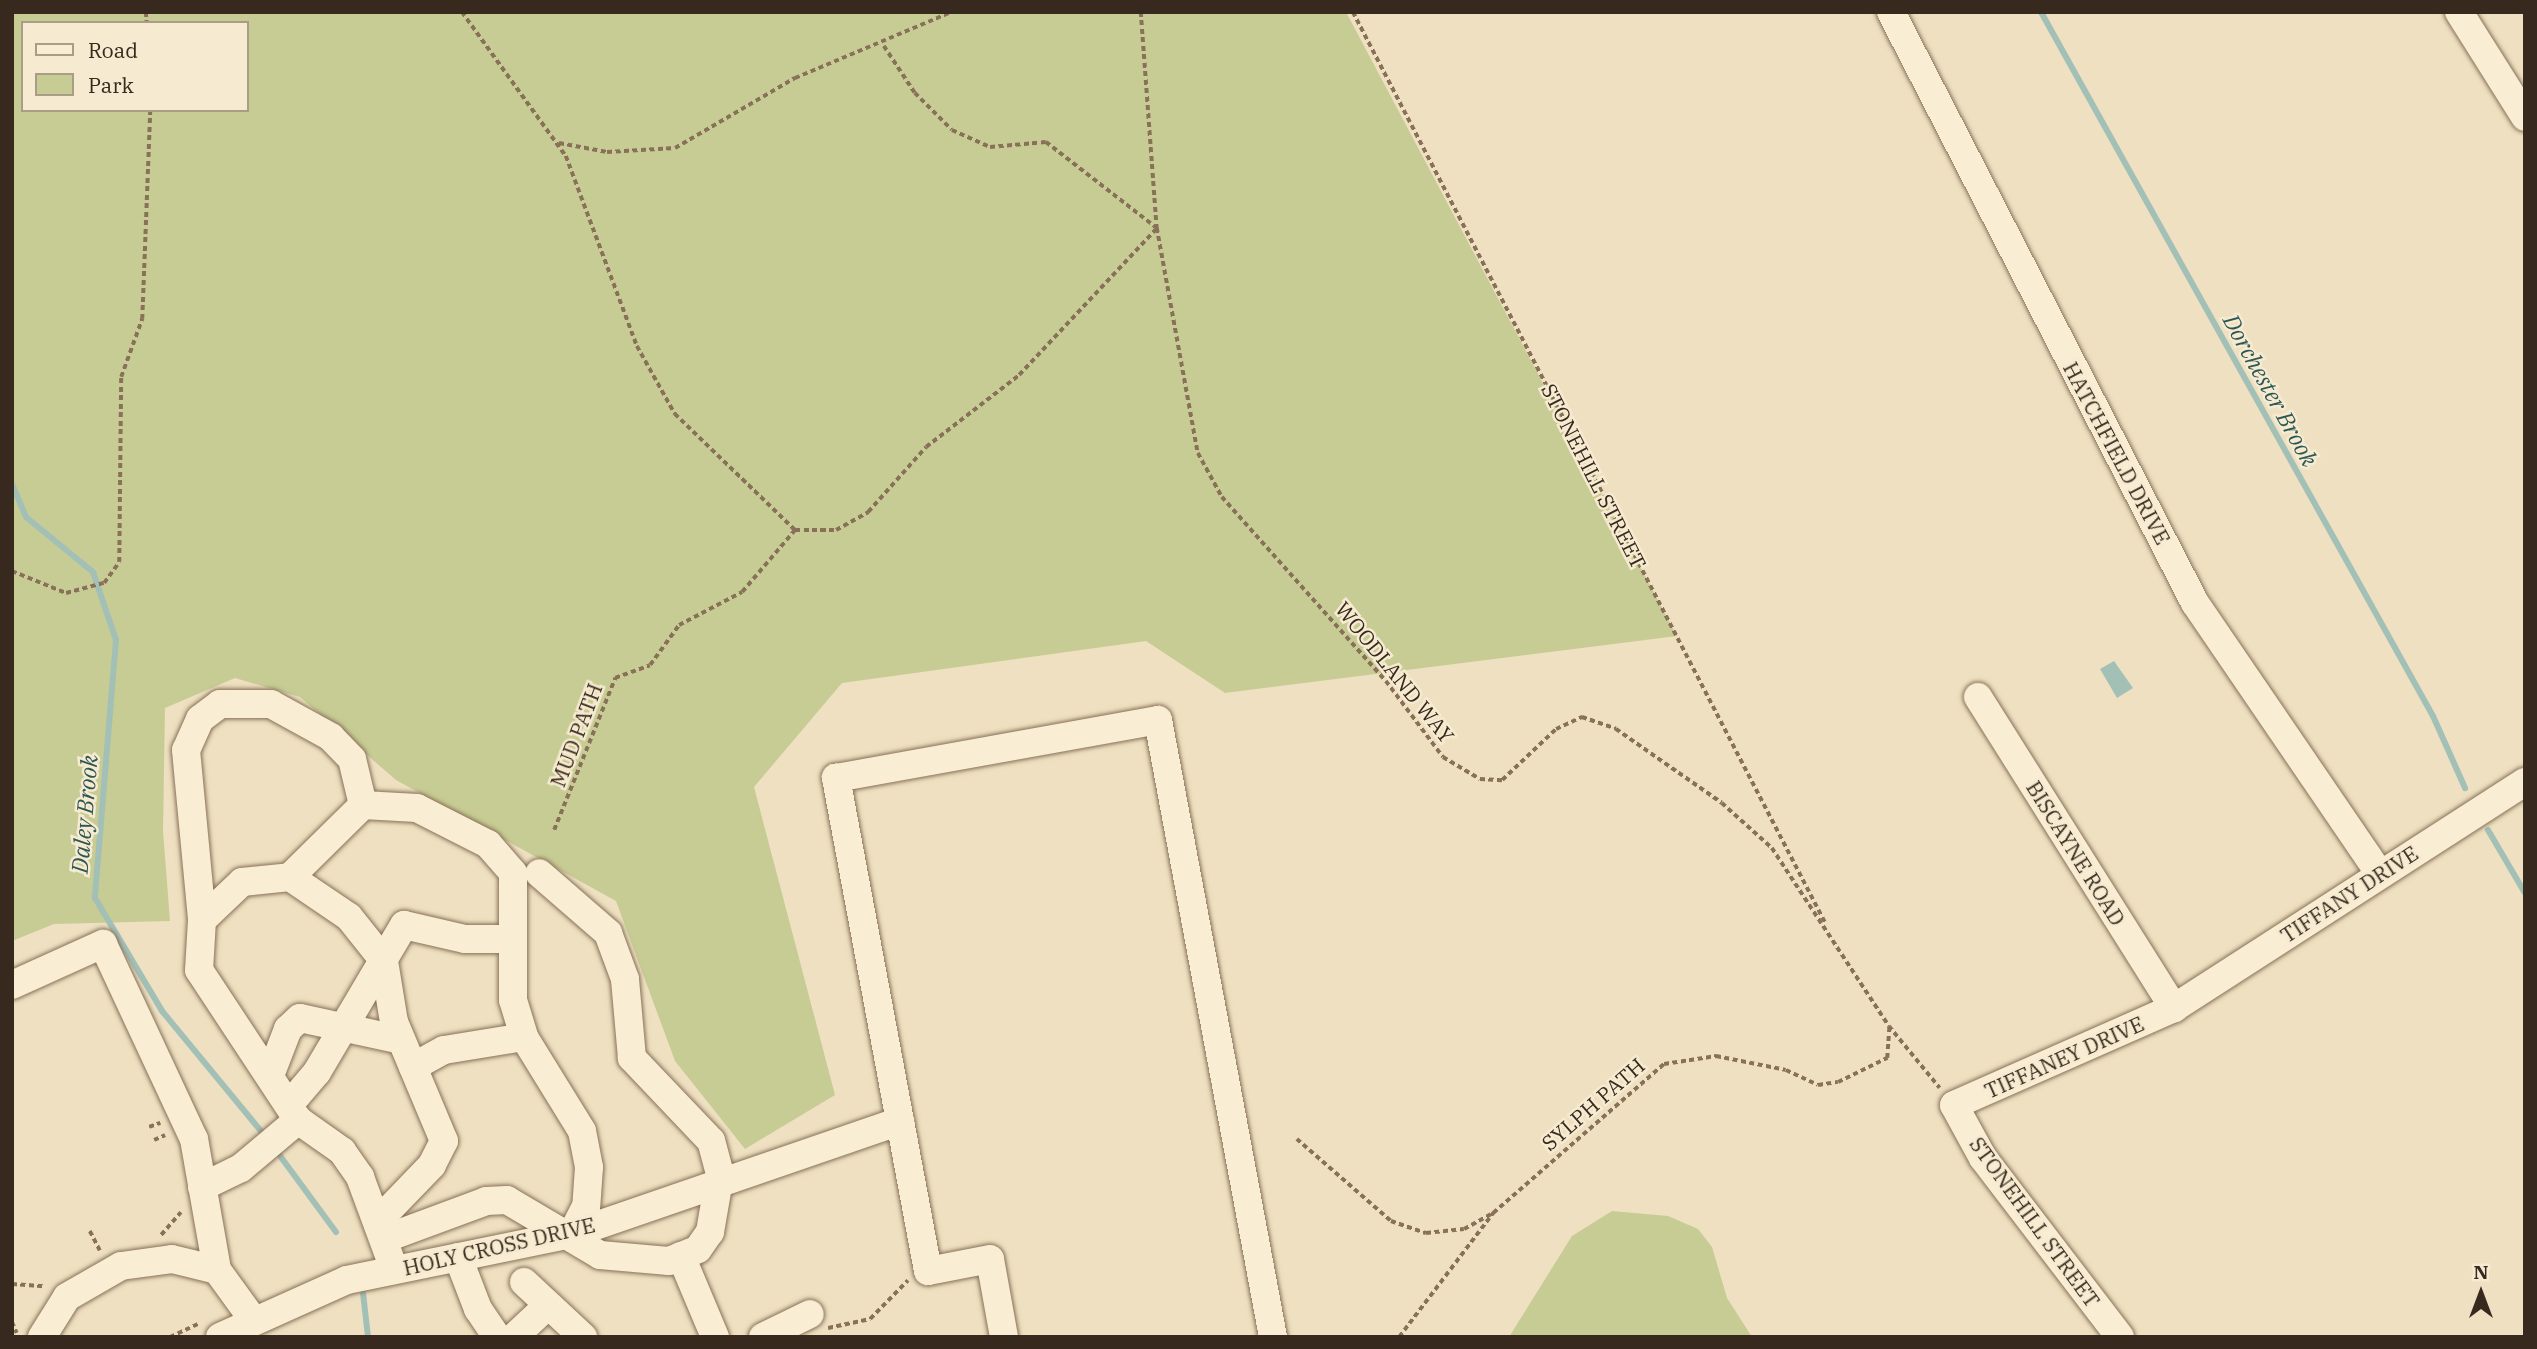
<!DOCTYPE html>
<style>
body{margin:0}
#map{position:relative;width:2537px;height:1349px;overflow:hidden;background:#eee0c0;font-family:"IBM Plex Serif",serif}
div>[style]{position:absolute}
.green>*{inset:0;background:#c7cc94}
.water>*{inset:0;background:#a3c0b7}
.stream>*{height:6px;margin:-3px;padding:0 3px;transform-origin:3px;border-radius:3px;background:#a3c0b7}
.path>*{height:3.5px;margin-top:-1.75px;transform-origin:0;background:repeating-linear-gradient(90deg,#887158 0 5px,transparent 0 8.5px)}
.roads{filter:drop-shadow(0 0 2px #887158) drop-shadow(0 0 2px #887158)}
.minor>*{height:28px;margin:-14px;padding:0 14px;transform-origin:14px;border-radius:14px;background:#f9edd4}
span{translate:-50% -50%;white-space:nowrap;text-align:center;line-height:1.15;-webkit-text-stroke:5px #f6ead0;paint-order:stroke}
.street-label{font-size:21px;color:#37291d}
.water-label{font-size:23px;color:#2c5754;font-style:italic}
.frame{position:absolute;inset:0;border:14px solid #37291d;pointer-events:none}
.legend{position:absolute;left:21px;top:21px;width:228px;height:91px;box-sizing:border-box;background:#f6ead0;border:2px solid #aa9d88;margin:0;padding:9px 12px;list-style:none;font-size:21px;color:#37291d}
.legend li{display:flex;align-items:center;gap:14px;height:35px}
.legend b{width:35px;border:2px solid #aa9d88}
.north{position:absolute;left:2446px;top:1258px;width:70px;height:70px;-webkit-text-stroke:5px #f6ead0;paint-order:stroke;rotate:0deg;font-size:19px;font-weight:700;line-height:28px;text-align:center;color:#37291d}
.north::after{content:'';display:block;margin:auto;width:24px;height:32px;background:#37291d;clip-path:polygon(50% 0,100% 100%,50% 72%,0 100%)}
</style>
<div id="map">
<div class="green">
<i style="clip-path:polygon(evenodd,12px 12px,1346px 12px,1677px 636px,1225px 693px,1146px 641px,842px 683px,754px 787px,835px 1095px,745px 1149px,675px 1061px,616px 901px,396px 780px,300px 697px,235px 678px,165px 708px,163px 831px,170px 921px,54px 924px,12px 941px,12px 12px,23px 23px,247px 23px,247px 110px,23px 110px,23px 23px)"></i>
<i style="clip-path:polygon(1612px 1211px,1668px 1216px,1698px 1229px,1712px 1247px,1727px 1298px,1752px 1337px,1509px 1337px,1572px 1236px)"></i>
</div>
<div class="water">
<i style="clip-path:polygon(2114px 661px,2133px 688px,2117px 698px,2100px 669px)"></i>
</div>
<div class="stream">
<i style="left:2041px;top:12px;width:806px;rotate:60.89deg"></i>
<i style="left:2433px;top:716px;width:79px;rotate:66deg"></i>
<i style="left:12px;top:484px;width:36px;rotate:67deg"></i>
<i style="left:26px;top:517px;width:87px;rotate:39.4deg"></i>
<i style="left:93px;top:572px;width:72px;rotate:71.3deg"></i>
<i style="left:116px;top:640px;width:259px;rotate:94.7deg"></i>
<i style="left:95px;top:898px;width:131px;rotate:59.3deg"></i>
<i style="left:162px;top:1011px;width:163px;rotate:50.5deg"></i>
<i style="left:2488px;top:830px;width:73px;rotate:59.6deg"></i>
<i style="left:275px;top:1149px;width:103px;rotate:53.7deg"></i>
<i style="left:363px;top:1293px;width:44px;rotate:83.5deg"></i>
</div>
<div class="path">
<i style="left:146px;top:12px;width:11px;rotate:85deg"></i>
<i style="left:462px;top:12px;width:178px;rotate:54.2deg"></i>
<i style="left:566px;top:156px;width:203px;rotate:69.5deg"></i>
<i style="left:637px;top:346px;width:78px;rotate:60.8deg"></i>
<i style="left:675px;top:414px;width:167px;rotate:44deg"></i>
<i style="left:795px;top:530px;width:41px"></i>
<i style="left:836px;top:530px;width:37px;rotate:-29deg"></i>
<i style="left:868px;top:512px;width:87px;rotate:-48.3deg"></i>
<i style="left:926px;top:447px;width:118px;rotate:-37.7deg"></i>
<i style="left:1019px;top:375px;width:200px;rotate:-46.8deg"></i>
<i style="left:1141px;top:12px;width:217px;rotate:85.8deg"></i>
<i style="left:1157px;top:228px;width:229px;rotate:79.7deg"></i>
<i style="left:1198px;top:453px;width:50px;rotate:61.4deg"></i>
<i style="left:1222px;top:497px;width:246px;rotate:48.3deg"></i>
<i style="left:1386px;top:681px;width:95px;rotate:53.1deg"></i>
<i style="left:1443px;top:757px;width:43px;rotate:30.7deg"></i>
<i style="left:1480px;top:779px;width:22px;rotate:3deg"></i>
<i style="left:1502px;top:780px;width:74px;rotate:-43.4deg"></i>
<i style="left:1556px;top:729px;width:29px;rotate:-25deg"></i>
<i style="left:1582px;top:717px;width:36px;rotate:19deg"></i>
<i style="left:1616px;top:729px;width:129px;rotate:34.9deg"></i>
<i style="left:1722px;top:803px;width:67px;rotate:42deg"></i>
<i style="left:1772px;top:848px;width:213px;rotate:56.7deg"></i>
<i style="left:1889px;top:1026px;width:80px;rotate:50.6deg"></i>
<i style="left:1353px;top:12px;width:1027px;rotate:62.59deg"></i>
<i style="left:884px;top:46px;width:56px;rotate:56.6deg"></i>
<i style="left:915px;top:93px;width:52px;rotate:45deg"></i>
<i style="left:952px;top:130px;width:42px;rotate:24.1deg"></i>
<i style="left:990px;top:147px;width:56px;rotate:-5.1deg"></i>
<i style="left:1046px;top:142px;width:140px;rotate:37.8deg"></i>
<i style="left:559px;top:143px;width:49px;rotate:10.6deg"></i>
<i style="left:607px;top:152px;width:68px;rotate:-3.4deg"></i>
<i style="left:675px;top:148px;width:139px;rotate:-30.3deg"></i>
<i style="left:795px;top:78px;width:169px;rotate:-22.9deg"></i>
<i style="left:12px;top:571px;width:58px;rotate:22.2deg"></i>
<i style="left:66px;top:593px;width:39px;rotate:-15deg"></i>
<i style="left:104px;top:583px;width:26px;rotate:-54deg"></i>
<i style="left:119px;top:562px;width:185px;rotate:-89.4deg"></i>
<i style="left:121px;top:377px;width:62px;rotate:-70.1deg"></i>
<i style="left:142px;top:319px;width:209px;rotate:-87.8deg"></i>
<i style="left:554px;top:830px;width:164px;rotate:-68.1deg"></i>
<i style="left:615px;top:678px;width:37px;rotate:-20deg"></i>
<i style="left:650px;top:665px;width:49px;rotate:-54.1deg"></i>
<i style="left:679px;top:625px;width:71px;rotate:-27.6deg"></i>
<i style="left:742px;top:592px;width:82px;rotate:-49.5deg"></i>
<i style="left:149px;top:1127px;width:12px;rotate:-20deg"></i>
<i style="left:1297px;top:1139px;width:125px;rotate:41.1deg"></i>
<i style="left:1391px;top:1221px;width:37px;rotate:19deg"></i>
<i style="left:1426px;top:1233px;width:38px;rotate:-6deg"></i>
<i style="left:1464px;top:1229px;width:31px;rotate:-29deg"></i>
<i style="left:154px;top:1140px;width:12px;rotate:-24deg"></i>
<i style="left:90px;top:1231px;width:22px;rotate:63deg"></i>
<i style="left:161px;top:1235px;width:30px;rotate:-49deg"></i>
<i style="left:12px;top:1284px;width:32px;rotate:4deg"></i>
<i style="left:12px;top:1322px;width:12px;rotate:66deg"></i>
<i style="left:828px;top:1328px;width:43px;rotate:-12.1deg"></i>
<i style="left:870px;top:1319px;width:54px;rotate:-45.7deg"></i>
<i style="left:170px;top:1337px;width:33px;rotate:-25deg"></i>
<i style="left:1399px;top:1337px;width:156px;rotate:-52.8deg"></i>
<i style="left:1493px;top:1213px;width:227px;rotate:-41.1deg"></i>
<i style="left:1664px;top:1064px;width:53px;rotate:-8.7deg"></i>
<i style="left:1716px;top:1056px;width:71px;rotate:11.3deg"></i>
<i style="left:1786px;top:1070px;width:35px;rotate:25deg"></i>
<i style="left:1818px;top:1085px;width:20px;rotate:-9deg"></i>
<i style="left:1838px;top:1082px;width:55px;rotate:-26.1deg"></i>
<i style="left:1887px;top:1058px;width:31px;rotate:-86deg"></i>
</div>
<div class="roads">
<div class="minor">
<i style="left:1891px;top:12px;width:665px;rotate:62.78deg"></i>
<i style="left:2195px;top:603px;width:327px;rotate:55.7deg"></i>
<i style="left:2459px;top:12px;width:124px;rotate:57.8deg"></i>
<i style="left:1978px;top:697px;width:368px;rotate:57.8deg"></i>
<i style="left:363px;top:805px;width:47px;rotate:-103.4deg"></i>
<i style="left:352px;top:759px;width:30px;rotate:-134deg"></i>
<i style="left:331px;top:737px;width:68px;rotate:-151.2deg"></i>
<i style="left:271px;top:704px;width:51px;rotate:180deg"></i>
<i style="left:220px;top:704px;width:25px;rotate:143deg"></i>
<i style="left:200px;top:719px;width:34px;rotate:114deg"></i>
<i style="left:186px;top:750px;width:171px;rotate:84.6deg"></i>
<i style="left:202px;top:920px;width:50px;rotate:93.4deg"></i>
<i style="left:199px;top:970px;width:180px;rotate:56.6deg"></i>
<i style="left:298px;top:1120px;width:54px;rotate:35.2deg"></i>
<i style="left:342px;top:1151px;width:32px;rotate:55deg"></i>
<i style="left:360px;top:1177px;width:98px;rotate:69.7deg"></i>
<i style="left:290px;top:877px;width:103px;rotate:-44.6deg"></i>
<i style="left:363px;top:805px;width:54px;rotate:3.2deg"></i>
<i style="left:417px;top:808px;width:80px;rotate:26.9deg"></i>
<i style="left:488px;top:844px;width:38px;rotate:49deg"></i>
<i style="left:513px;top:873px;width:127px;rotate:90deg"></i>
<i style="left:513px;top:1000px;width:39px;rotate:73deg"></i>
<i style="left:202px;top:920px;width:55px;rotate:-43.5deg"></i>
<i style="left:242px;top:882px;width:48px;rotate:-5.9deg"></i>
<i style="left:290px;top:877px;width:71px;rotate:34.1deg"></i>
<i style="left:349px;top:917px;width:56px;rotate:51.5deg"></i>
<i style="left:384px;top:961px;width:62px;rotate:80.7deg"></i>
<i style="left:394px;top:1022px;width:129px;rotate:67.2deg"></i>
<i style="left:444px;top:1141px;width:27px;rotate:117deg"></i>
<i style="left:432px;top:1165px;width:78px;rotate:134deg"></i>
<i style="left:12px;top:985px;width:100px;rotate:-24.3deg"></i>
<i style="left:103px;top:944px;width:215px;rotate:65deg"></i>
<i style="left:194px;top:1139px;width:133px;rotate:80deg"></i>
<i style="left:217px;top:1270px;width:63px;rotate:54deg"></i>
<i style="left:413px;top:1067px;width:35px;rotate:-29deg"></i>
<i style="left:444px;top:1050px;width:81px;rotate:-9.2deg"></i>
<i style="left:524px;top:1037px;width:110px;rotate:58.3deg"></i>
<i style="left:582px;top:1131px;width:37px;rotate:79deg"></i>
<i style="left:589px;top:1167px;width:39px;rotate:94deg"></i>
<i style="left:586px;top:1206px;width:31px;rotate:117deg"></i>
<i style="left:271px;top:1073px;width:47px;rotate:-68.9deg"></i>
<i style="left:288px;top:1029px;width:16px;rotate:-43deg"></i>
<i style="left:300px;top:1018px;width:103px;rotate:12.3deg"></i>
<i style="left:289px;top:1105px;width:43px;rotate:-49.7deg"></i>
<i style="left:317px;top:1072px;width:171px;rotate:-59.4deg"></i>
<i style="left:404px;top:925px;width:63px;rotate:12.9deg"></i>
<i style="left:465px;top:939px;width:48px"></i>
<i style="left:202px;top:1187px;width:43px;rotate:-26deg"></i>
<i style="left:241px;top:1168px;width:75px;rotate:-40.1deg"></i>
<i style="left:384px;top:1239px;width:109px;rotate:-20.4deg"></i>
<i style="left:486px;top:1201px;width:21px;rotate:-3deg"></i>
<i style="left:507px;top:1200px;width:108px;rotate:30.6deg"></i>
<i style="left:600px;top:1255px;width:69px;rotate:5deg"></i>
<i style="left:669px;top:1261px;width:31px;rotate:-22deg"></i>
<i style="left:698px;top:1249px;width:21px;rotate:-55deg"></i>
<i style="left:710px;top:1232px;width:59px;rotate:-80.2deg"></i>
<i style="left:720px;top:1174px;width:34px;rotate:-105deg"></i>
<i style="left:711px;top:1141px;width:115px;rotate:-133.6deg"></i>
<i style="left:632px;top:1058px;width:79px;rotate:-95.1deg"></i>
<i style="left:625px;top:979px;width:49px;rotate:-110.3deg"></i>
<i style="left:608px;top:933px;width:91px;rotate:-139deg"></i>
<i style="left:681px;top:1256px;width:88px;rotate:67.2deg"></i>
<i style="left:458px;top:1257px;width:56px;rotate:69deg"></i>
<i style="left:478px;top:1309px;width:34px;rotate:56deg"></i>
<i style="left:524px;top:1282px;width:81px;rotate:43deg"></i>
<i style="left:42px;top:1337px;width:47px;rotate:-58deg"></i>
<i style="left:67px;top:1297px;width:62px;rotate:-29.9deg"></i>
<i style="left:121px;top:1266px;width:51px;rotate:-7.8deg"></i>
<i style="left:172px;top:1259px;width:46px;rotate:13.7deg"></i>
<i style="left:220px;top:1337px;width:139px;rotate:-24.2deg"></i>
<i style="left:347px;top:1280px;width:230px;rotate:-11.6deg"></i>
<i style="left:572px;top:1234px;width:347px;rotate:-19deg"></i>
<i style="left:514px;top:1337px;width:45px;rotate:-43.2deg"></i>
<i style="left:763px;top:1337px;width:52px;rotate:-26.1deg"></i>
<i style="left:1004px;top:1337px;width:79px;rotate:-100.2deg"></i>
<i style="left:990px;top:1259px;width:63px;rotate:169deg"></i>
<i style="left:928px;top:1271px;width:502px;rotate:-100.57deg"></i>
<i style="left:836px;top:778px;width:327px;rotate:-10.2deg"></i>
<i style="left:1158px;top:720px;width:628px;rotate:79.44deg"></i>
<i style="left:2120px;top:1337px;width:225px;rotate:-127.4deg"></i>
<i style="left:1983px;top:1158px;width:60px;rotate:-118.7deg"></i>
<i style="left:1954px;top:1105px;width:240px;rotate:-23.8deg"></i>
<i style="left:2174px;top:1008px;width:417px;rotate:-32.8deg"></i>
</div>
</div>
<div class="street-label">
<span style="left:2117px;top:453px;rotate:62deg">HATCHFIELD DRIVE</span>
<span style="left:1594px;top:476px;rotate:63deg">STONEHILL STREET</span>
<span style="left:1395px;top:672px;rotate:51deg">WOODLAND WAY</span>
<span style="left:576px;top:735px;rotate:-69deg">MUD PATH</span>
<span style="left:2076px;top:853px;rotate:58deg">BISCAYNE ROAD</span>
<span style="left:2349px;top:894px;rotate:-33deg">TIFFANY DRIVE</span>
<span style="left:2064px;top:1057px;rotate:-24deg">TIFFANEY DRIVE</span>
<span style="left:1593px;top:1104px;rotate:-41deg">SYLPH PATH</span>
<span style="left:2035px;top:1222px;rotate:54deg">STONEHILL STREET</span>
<span style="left:499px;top:1246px;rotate:-13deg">HOLY CROSS DRIVE</span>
</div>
<div class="water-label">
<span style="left:2271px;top:390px;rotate:61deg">Dorchester Brook</span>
<span style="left:84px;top:814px;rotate:-85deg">Daley Brook</span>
</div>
<div class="frame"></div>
<ul class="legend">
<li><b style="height:9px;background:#f9edd4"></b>Road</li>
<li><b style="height:19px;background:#c7cc94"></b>Park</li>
</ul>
<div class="north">N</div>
</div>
